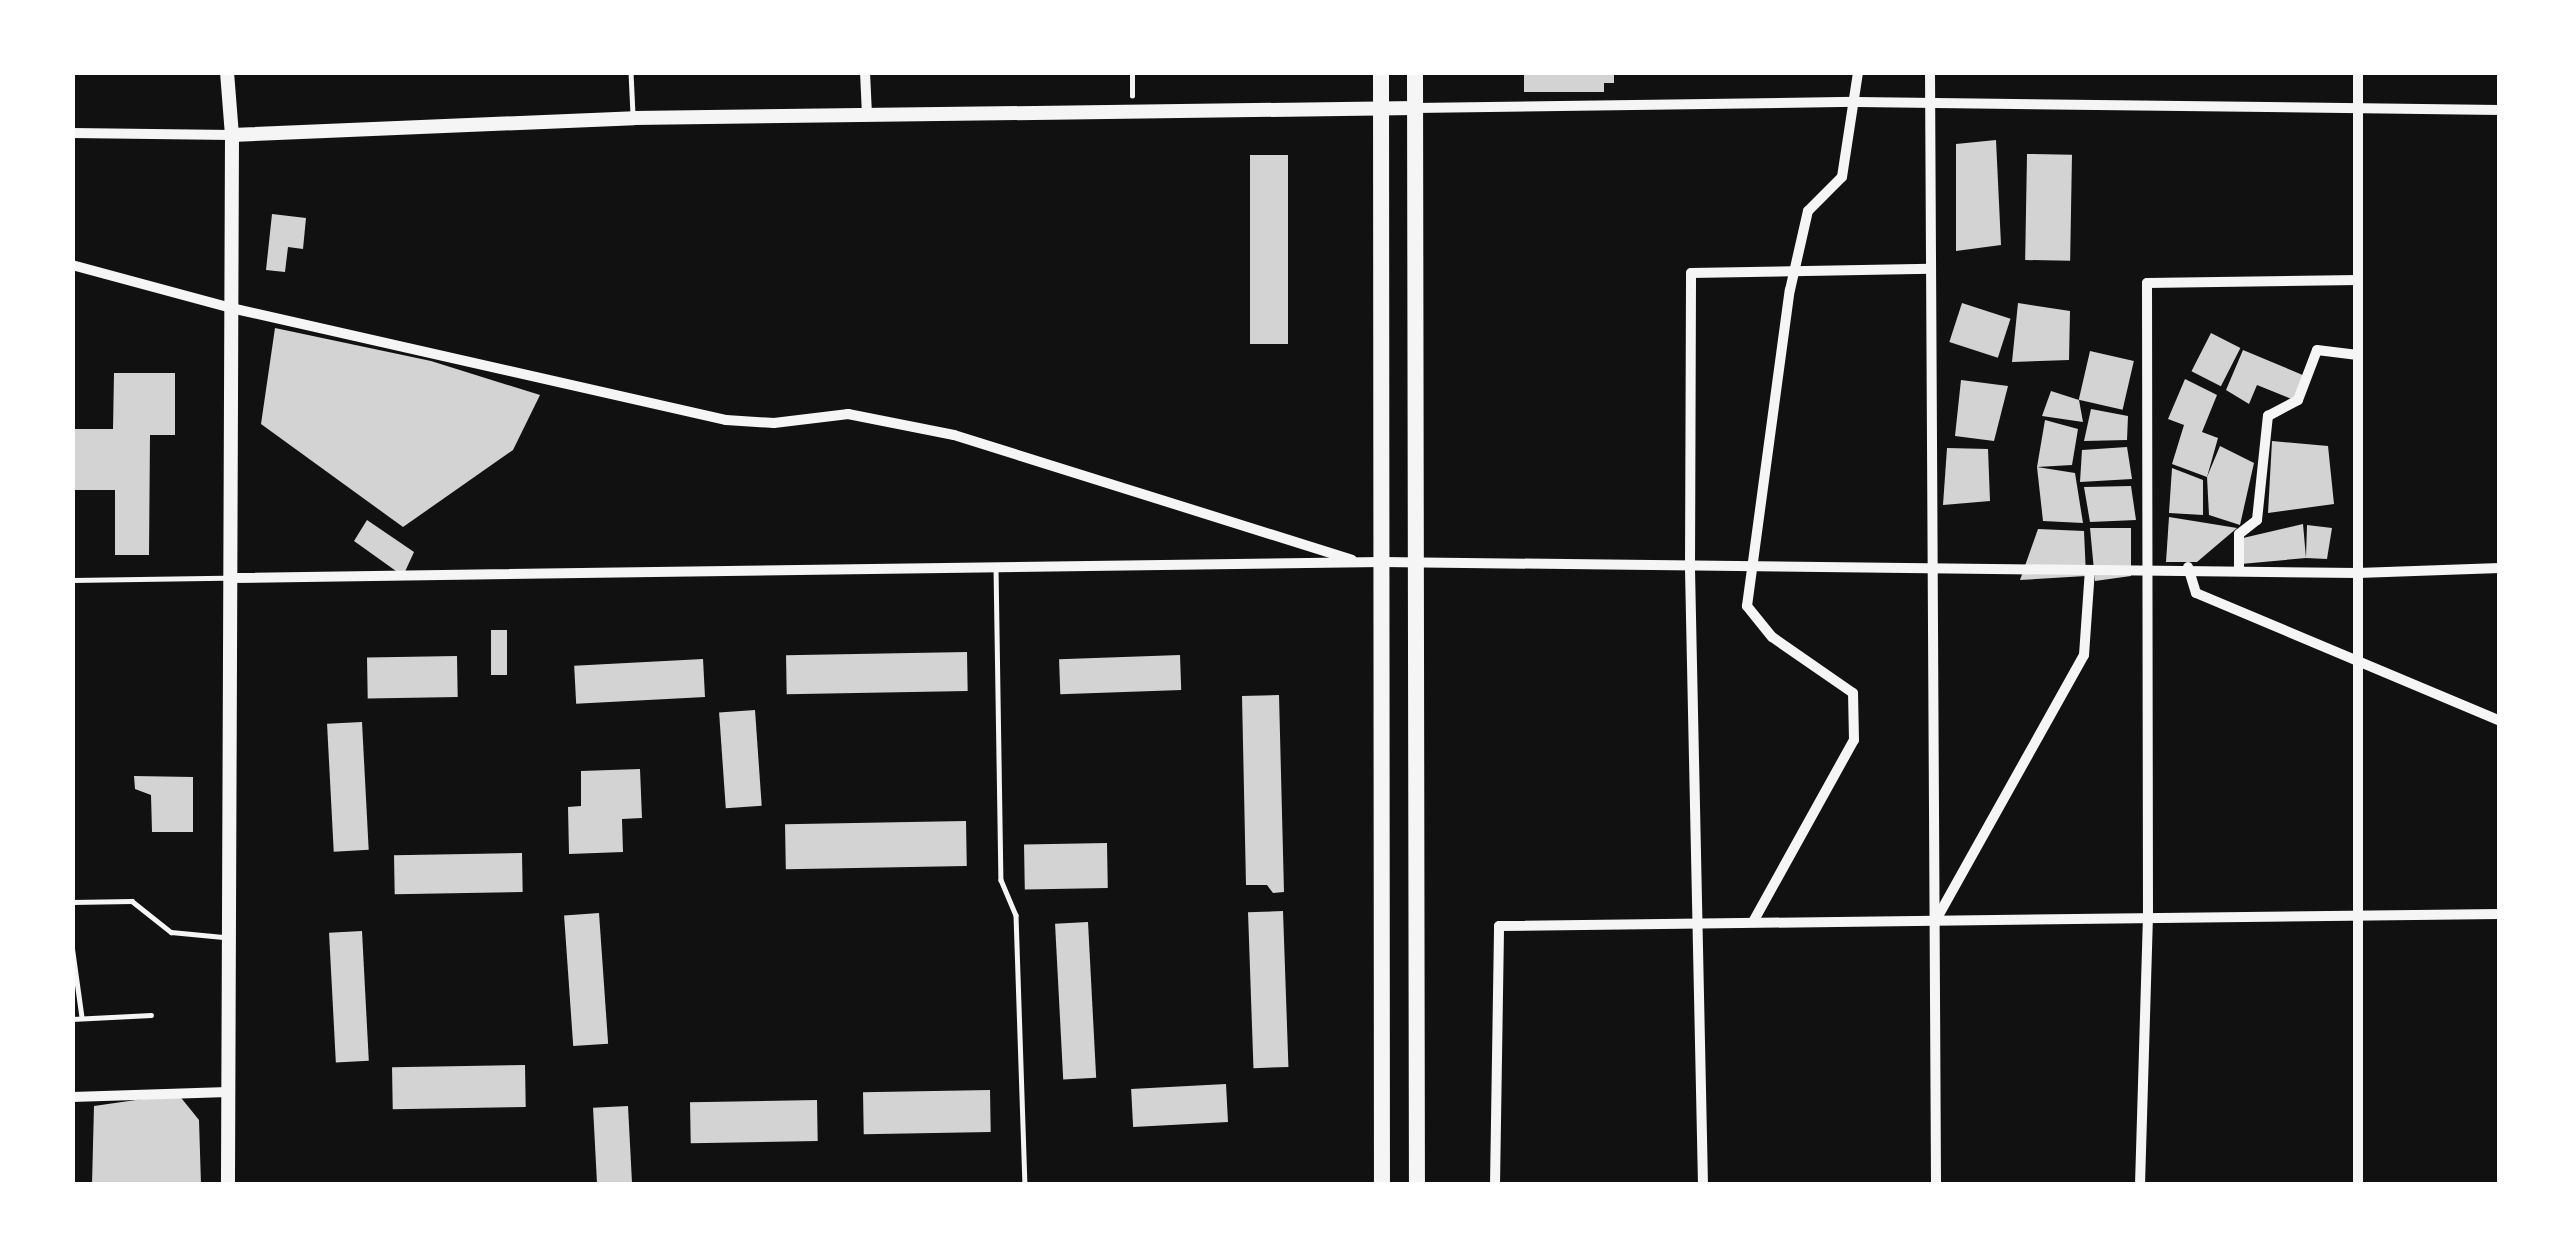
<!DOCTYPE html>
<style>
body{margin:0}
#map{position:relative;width:2572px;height:1257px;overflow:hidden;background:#111;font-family:Signika,sans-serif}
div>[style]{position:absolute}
.building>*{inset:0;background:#d3d3d3;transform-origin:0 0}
.path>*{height:4.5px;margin:-2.25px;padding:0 2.25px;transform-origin:2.25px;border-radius:2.25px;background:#f5f5f5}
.service>*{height:4.5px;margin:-2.25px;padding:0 2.25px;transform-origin:2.25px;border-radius:2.25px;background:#f5f5f5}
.minor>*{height:10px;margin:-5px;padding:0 5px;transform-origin:5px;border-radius:5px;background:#f5f5f5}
.tertiary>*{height:14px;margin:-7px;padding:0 7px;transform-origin:7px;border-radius:7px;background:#f5f5f5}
.primary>*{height:16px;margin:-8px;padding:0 8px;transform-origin:8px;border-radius:8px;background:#f5f5f5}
span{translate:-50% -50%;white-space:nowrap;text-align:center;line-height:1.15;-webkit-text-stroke:10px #fff;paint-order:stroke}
.frame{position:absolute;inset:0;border:75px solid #fff;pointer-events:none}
</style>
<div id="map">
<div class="building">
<i style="clip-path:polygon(1524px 72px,1614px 72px,1614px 83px,1604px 83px,1604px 92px,1524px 92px)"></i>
<i style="clip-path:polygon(1996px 140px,2001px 245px,1956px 251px,1956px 144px)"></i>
<i style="left:2027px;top:154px;width:45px;height:106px;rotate:1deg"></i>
<i style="left:1250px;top:155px;width:38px;height:189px"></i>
<i style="clip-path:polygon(272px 214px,306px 218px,303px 249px,288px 247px,285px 272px,266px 270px)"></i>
<i style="left:1962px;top:303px;width:51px;height:41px;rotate:18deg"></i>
<i style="clip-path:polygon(2018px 303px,2070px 311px,2069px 360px,2012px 362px)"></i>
<i style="clip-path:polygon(275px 328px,431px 361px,540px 395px,513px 450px,403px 527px,261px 424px)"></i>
<i style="left:2211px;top:333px;width:33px;height:43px;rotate:27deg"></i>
<i style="clip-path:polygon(2243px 350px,2305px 376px,2294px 400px,2257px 385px,2249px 404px,2226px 390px)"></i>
<i style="left:2090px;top:351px;width:45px;height:50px;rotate:13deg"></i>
<i style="clip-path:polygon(114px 373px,175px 373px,175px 435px,150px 435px,149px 555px,115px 555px,115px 490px,72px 490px,72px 429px,113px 429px)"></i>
<i style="clip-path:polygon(2185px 379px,2217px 395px,2202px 432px,2218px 438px,2207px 477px,2172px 464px,2184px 425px,2168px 419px)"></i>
<i style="clip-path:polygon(1961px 380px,2008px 386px,1994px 441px,1955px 436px)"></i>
<i style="clip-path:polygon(2051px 391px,2079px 400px,2083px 422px,2042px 416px)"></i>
<i style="clip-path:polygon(2091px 409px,2128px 416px,2127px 440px,2084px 441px)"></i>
<i style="clip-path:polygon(2045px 420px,2078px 429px,2072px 465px,2037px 467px,2075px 473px,2083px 523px,2043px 521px,2037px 467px)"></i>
<i style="clip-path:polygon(2272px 441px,2328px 446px,2334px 504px,2268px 513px)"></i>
<i style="clip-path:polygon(2220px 446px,2254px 463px,2240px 525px,2209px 515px,2207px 477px)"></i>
<i style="clip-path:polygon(2127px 447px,2132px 479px,2080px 482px,2082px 450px)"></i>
<i style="clip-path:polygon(1947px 448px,1988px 449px,1990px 501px,1943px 505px)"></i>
<i style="clip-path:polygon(2172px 468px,2203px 480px,2203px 515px,2169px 513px)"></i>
<i style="clip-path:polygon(2131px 486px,2136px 520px,2090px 522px,2084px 487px)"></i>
<i style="clip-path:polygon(2169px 517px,2237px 528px,2197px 562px,2166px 562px)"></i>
<i style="clip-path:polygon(367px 520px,414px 552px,403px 576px,354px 541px)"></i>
<i style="clip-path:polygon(2303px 524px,2306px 558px,2241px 564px,2243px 538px)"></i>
<i style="clip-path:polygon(2307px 525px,2332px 528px,2327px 559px,2306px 558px)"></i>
<i style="clip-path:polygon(2090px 528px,2131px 528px,2131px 576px,2095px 581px)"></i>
<i style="clip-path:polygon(2038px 529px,2084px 531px,2086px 576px,2020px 580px)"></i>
<i style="left:491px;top:630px;width:16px;height:45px"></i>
<i style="left:967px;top:652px;width:39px;height:181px;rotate:89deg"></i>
<i style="left:1180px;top:655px;width:35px;height:121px;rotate:88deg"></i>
<i style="left:457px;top:656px;width:41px;height:90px;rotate:89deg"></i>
<i style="left:703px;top:659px;width:38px;height:129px;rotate:87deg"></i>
<i style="clip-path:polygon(1279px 695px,1284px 892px,1273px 893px,1267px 885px,1246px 885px,1242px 696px)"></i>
<i style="left:755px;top:710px;width:96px;height:36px;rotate:86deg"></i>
<i style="left:362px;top:722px;width:128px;height:35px;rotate:87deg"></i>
<i style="clip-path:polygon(640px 769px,642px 818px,622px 819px,623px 852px,569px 854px,568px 807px,581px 806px,581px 771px)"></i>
<i style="clip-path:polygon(134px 776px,193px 777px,193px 832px,152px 832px,151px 795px,135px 789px)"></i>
<i style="left:966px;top:821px;width:45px;height:181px;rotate:89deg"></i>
<i style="left:1107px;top:843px;width:45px;height:83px;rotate:89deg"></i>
<i style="left:522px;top:853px;width:39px;height:128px;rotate:89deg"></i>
<i style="left:1283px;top:911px;width:156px;height:35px;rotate:88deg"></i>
<i style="left:599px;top:913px;width:131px;height:35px;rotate:86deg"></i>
<i style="left:1088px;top:922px;width:156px;height:33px;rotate:87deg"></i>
<i style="left:362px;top:931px;width:130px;height:33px;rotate:87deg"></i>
<i style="left:525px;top:1065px;width:42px;height:133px;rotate:89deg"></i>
<i style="left:1226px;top:1084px;width:38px;height:95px;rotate:87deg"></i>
<i style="left:990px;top:1090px;width:42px;height:127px;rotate:89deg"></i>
<i style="clip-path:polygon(178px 1094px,199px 1120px,201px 1185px,92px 1185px,94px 1106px)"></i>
<i style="left:817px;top:1100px;width:41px;height:127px;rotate:89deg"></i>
<i style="left:628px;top:1106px;width:79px;height:35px;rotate:87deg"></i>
</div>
<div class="path">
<i style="left:1132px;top:96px;width:24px;rotate:-90deg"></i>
</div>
<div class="service">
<i style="left:631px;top:72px;width:42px;rotate:87.3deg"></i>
<i style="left:996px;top:567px;width:313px;rotate:89.1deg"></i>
<i style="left:1001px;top:880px;width:38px;rotate:67deg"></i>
<i style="left:1016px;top:915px;width:270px;rotate:88.1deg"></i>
<i style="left:72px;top:580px;width:152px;rotate:-0.8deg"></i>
<i style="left:72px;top:902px;width:60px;rotate:-1deg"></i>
<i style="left:132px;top:901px;width:50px;rotate:38.5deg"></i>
<i style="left:171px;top:932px;width:52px;rotate:5.5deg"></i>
<i style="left:72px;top:945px;width:73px;rotate:82.1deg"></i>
<i style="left:72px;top:1019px;width:79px;rotate:-2.9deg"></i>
</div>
<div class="minor">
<i style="left:865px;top:72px;width:43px;rotate:87.3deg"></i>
<i style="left:1930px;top:72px;width:1113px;rotate:89.69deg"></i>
<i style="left:2358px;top:72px;width:1113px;rotate:90deg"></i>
<i style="left:1415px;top:108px;width:442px;rotate:-0.8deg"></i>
<i style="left:1857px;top:102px;width:643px;rotate:0.71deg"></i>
<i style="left:72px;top:133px;width:160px;rotate:0.7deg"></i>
<i style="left:72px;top:265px;width:165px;rotate:15.1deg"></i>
<i style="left:231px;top:308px;width:508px;rotate:12.75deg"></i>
<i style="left:726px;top:420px;width:48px;rotate:3.6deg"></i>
<i style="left:774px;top:423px;width:75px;rotate:-6.9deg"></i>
<i style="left:848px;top:414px;width:108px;rotate:11.2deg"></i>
<i style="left:954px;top:435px;width:417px;rotate:17.4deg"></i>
<i style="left:2188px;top:567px;width:27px;rotate:73deg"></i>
<i style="left:2196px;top:593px;width:330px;rotate:22.8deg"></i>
<i style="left:2239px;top:569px;width:35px;rotate:-90deg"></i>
<i style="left:2239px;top:534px;width:23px;rotate:-38deg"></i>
<i style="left:2257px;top:520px;width:105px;rotate:-84deg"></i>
<i style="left:2268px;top:416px;width:34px;rotate:-28deg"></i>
<i style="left:2298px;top:400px;width:53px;rotate:-69.2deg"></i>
<i style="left:2317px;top:350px;width:41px;rotate:7deg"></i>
<i style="left:230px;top:578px;width:1152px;rotate:-0.8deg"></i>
<i style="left:1382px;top:562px;width:976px;rotate:0.65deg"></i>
<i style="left:2358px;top:573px;width:142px;rotate:-2deg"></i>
<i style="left:1937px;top:918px;width:301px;rotate:-60.8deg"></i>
<i style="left:2084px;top:655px;width:85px;rotate:-86deg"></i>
<i style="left:1753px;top:922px;width:208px;rotate:-61deg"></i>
<i style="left:1854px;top:740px;width:47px;rotate:-91.2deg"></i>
<i style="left:1853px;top:693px;width:98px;rotate:-145.3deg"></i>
<i style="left:1772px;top:637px;width:40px;rotate:-129deg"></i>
<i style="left:1747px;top:606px;width:319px;rotate:-82.3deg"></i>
<i style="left:1790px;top:290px;width:81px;rotate:-77.2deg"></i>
<i style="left:1808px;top:211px;width:48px;rotate:-45deg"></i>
<i style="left:1842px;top:177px;width:106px;rotate:-81.3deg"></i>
<i style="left:72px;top:1097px;width:156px;rotate:-1.8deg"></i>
<i style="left:1495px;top:1185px;width:259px;rotate:-89.1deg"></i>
<i style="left:1499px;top:926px;width:1001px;rotate:-0.69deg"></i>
<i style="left:1703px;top:1185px;width:617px;rotate:-91.21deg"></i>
<i style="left:1690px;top:568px;width:295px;rotate:-89.8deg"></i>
<i style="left:1691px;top:273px;width:240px;rotate:-1deg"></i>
<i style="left:2140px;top:1185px;width:267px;rotate:-88.3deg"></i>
<i style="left:2148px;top:918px;width:635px;rotate:-90.09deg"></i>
<i style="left:2147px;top:283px;width:211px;rotate:-0.8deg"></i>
</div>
<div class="tertiary">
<i style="left:227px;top:72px;width:63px;rotate:85.5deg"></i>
<i style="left:232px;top:135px;width:1050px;rotate:90.22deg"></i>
<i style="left:232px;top:135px;width:402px;rotate:-2.4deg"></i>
<i style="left:634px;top:118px;width:781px;rotate:-0.73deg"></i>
</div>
<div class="primary">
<i style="left:1381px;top:72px;width:1113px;rotate:89.95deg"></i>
<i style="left:1415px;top:72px;width:1113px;rotate:89.9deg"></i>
</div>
<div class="frame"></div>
</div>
